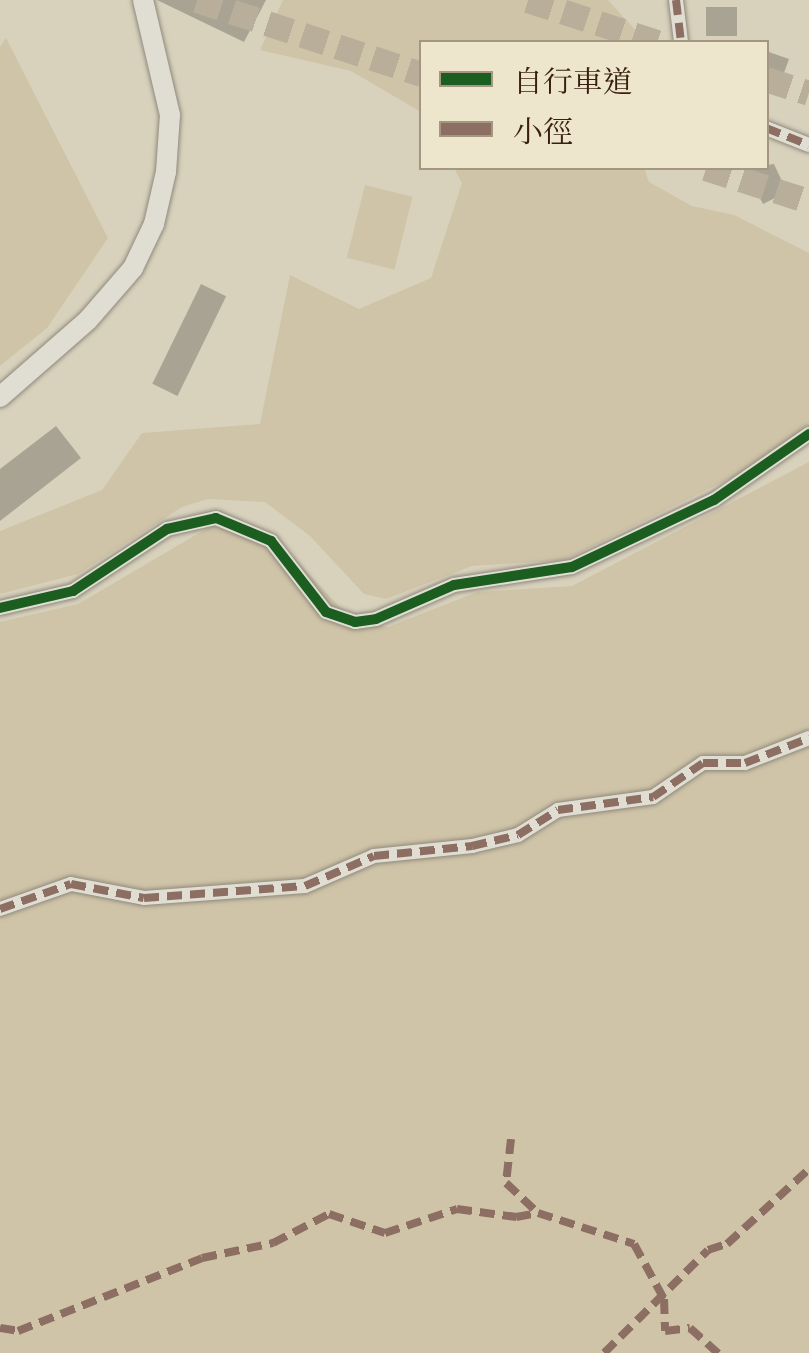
<!DOCTYPE html>
<meta charset="utf-8">
<style>
body{margin:0}
#map{position:relative;width:809px;height:1353px;overflow:hidden;background:#d8d2bd;font-family:"Libre Bodoni","Noto Serif TC",serif}
div>[style]{position:absolute}
.green>*{inset:0;background:#cfc4a8;transform-origin:0 0}
.building>*{inset:0;background:#a9a394;transform-origin:0 0}
.highway-tunnel>*{height:25px;margin-top:-12.5px;transform-origin:0;background:repeating-linear-gradient(90deg,#b8ae9a 0 25px,transparent 0 37px)}
.roads{filter:drop-shadow(0 0 2px #90897c) drop-shadow(0 0 2px #90897c)}
.street>*{height:14px;margin:-7px;padding:0 7px;transform-origin:7px;border-radius:7px;background:#e0ded3}
.secondary>*{height:20px;margin:-10px;padding:0 10px;transform-origin:10px;border-radius:10px;background:#e0ded3}
.quiet>*{height:8px;margin-top:-4px;transform-origin:0;background:repeating-linear-gradient(90deg,#8d6e63 0 15px,transparent 0 23px)}
.cycleway>*{height:10px;margin:-5px;padding:0 5px;transform-origin:5px;border-radius:5px;background:#1b5e20}
span{translate:-50% -50%;white-space:nowrap;text-align:center;line-height:1.15;-webkit-text-stroke:10px #ede6cc;paint-order:stroke}
.legend{position:absolute;left:419px;top:40px;width:350px;height:130px;box-sizing:border-box;background:#ede6cc;border:2px solid #a59681;margin:0;padding:12px 18px;list-style:none;font-size:30px;color:#381f10}
.legend li{display:flex;align-items:center;gap:20px;height:50px}
.legend b{width:50px;border:2px solid #a59681}
</style>
<div id="map">
<div class="green">
<i style="clip-path:polygon(283px 0,608px 0,640px 35px,635px 42px,422px 42px,421px 112px,351px 71px,260px 50px)"></i>
<i style="clip-path:polygon(6px 38px,108px 238px,47px 328px,0 366px,0 47px)"></i>
<i style="clip-path:polygon(454px 168px,644px 168px,649px 182px,692px 206px,734px 215px,809px 253px,809px 427px,741px 473px,565px 560px,472px 566px,386px 599px,364px 594px,310px 536px,265px 502px,208px 499px,182px 507px,78px 574px,0 594px,0 531px,102px 490px,142px 433px,260px 424px,290px 275px,359px 309px,431px 278px,462px 183px)"></i>
<i style="left:365px;top:185px;width:49px;height:75px;rotate:14deg"></i>
<i style="clip-path:polygon(809px 462px,809px 1353px,0 1353px,0 622px,78px 604px,211px 526px,255px 529px,291px 555px,351px 619px,388px 627px,477px 592px,572px 586px)"></i>
</div>
<div class="building">
<i style="clip-path:polygon(157px 0,266px 0,244px 42px)"></i>
<i style="left:706px;top:7px;width:31px;height:29px"></i>
<i style="clip-path:polygon(766px 51px,789px 59px,780px 84px,766px 79px)"></i>
<i style="clip-path:polygon(774px 164px,787px 192px,763px 204px,745px 168px)"></i>
<i style="left:201px;top:284px;width:28px;height:111px;rotate:26deg"></i>
<i style="clip-path:polygon(56px 426px,81px 458px,0 521px,0 469px)"></i>
</div>
<div class="highway-tunnel">
<i style="left:197px;top:0;width:237px;rotate:18.2deg"></i>
<i style="left:528px;top:0;width:136px;rotate:18deg"></i>
<i style="left:766px;top:79px;width:45px;rotate:18deg"></i>
<i style="left:706px;top:168px;width:108px;rotate:17.8deg"></i>
</div>
<div class="roads">
<div class="street">
<i style="left:676px;top:0;width:42px;rotate:83.2deg"></i>
<i style="left:766px;top:128px;width:46px;rotate:21.6deg"></i>
<i style="left:0;top:608px;width:75px;rotate:-13.1deg"></i>
<i style="left:73px;top:591px;width:113px;rotate:-33.4deg"></i>
<i style="left:167px;top:529px;width:50px;rotate:-12.7deg"></i>
<i style="left:216px;top:518px;width:60px;rotate:22.7deg"></i>
<i style="left:271px;top:541px;width:90px;rotate:52.2deg"></i>
<i style="left:326px;top:612px;width:31px;rotate:19deg"></i>
<i style="left:355px;top:622px;width:21px;rotate:-8deg"></i>
<i style="left:376px;top:619px;width:85px;rotate:-23.6deg"></i>
<i style="left:454px;top:585px;width:119px;rotate:-8.7deg"></i>
<i style="left:572px;top:567px;width:157px;rotate:-25.3deg"></i>
<i style="left:714px;top:500px;width:116px;rotate:-34.8deg"></i>
<i style="left:0;top:909px;width:75px;rotate:-19.4deg"></i>
<i style="left:71px;top:884px;width:74px;rotate:10.9deg"></i>
<i style="left:144px;top:898px;width:161px;rotate:-4.3deg"></i>
<i style="left:305px;top:886px;width:75px;rotate:-23.5deg"></i>
<i style="left:374px;top:856px;width:99px;rotate:-5.8deg"></i>
<i style="left:472px;top:846px;width:47px;rotate:-13.4deg"></i>
<i style="left:518px;top:835px;width:47px;rotate:-32deg"></i>
<i style="left:558px;top:810px;width:96px;rotate:-7.8deg"></i>
<i style="left:653px;top:797px;width:60px;rotate:-34.2deg"></i>
<i style="left:703px;top:763px;width:42px"></i>
<i style="left:745px;top:763px;width:69px;rotate:-21.3deg"></i>
</div>
<div class="secondary">
<i style="left:0;top:397px;width:117px;rotate:-41.2deg"></i>
<i style="left:88px;top:320px;width:69px;rotate:-49.1deg"></i>
<i style="left:133px;top:268px;width:49px;rotate:-64.5deg"></i>
<i style="left:154px;top:224px;width:53px;rotate:-77deg"></i>
<i style="left:166px;top:172px;width:57px;rotate:-86deg"></i>
<i style="left:170px;top:115px;width:118px;rotate:-103.2deg"></i>
</div>
</div>
<div class="quiet">
<i style="left:676px;top:0;width:42px;rotate:83.2deg"></i>
<i style="left:766px;top:128px;width:46px;rotate:21.6deg"></i>
<i style="left:0;top:909px;width:75px;rotate:-19.4deg"></i>
<i style="left:71px;top:884px;width:74px;rotate:10.9deg"></i>
<i style="left:144px;top:898px;width:161px;rotate:-4.3deg"></i>
<i style="left:305px;top:886px;width:75px;rotate:-23.5deg"></i>
<i style="left:374px;top:856px;width:99px;rotate:-5.8deg"></i>
<i style="left:472px;top:846px;width:47px;rotate:-13.4deg"></i>
<i style="left:518px;top:835px;width:47px;rotate:-32deg"></i>
<i style="left:558px;top:810px;width:96px;rotate:-7.8deg"></i>
<i style="left:653px;top:797px;width:60px;rotate:-34.2deg"></i>
<i style="left:703px;top:763px;width:42px"></i>
<i style="left:745px;top:763px;width:69px;rotate:-21.3deg"></i>
<i style="left:511px;top:1139px;width:44px;rotate:96.5deg"></i>
<i style="left:506px;top:1183px;width:44px;rotate:43.2deg"></i>
<i style="left:0;top:1328px;width:18px;rotate:9deg"></i>
<i style="left:18px;top:1331px;width:198px;rotate:-21.6deg"></i>
<i style="left:202px;top:1258px;width:73px;rotate:-11.9deg"></i>
<i style="left:273px;top:1243px;width:63px;rotate:-27.4deg"></i>
<i style="left:329px;top:1214px;width:59px;rotate:18.7deg"></i>
<i style="left:385px;top:1233px;width:76px;rotate:-18.4deg"></i>
<i style="left:457px;top:1209px;width:60px;rotate:7.7deg"></i>
<i style="left:516px;top:1217px;width:22px;rotate:-10deg"></i>
<i style="left:538px;top:1213px;width:101px;rotate:17.9deg"></i>
<i style="left:634px;top:1244px;width:63px;rotate:61.4deg"></i>
<i style="left:664px;top:1299px;width:32px;rotate:88deg"></i>
<i style="left:665px;top:1331px;width:25px;rotate:-7deg"></i>
<i style="left:690px;top:1328px;width:38px;rotate:42deg"></i>
<i style="left:604px;top:1353px;width:146px;rotate:-44.7deg"></i>
<i style="left:708px;top:1250px;width:20px;rotate:-18deg"></i>
<i style="left:727px;top:1244px;width:111px;rotate:-42.4deg"></i>
</div>
<div class="cycleway">
<i style="left:0;top:608px;width:75px;rotate:-13.1deg"></i>
<i style="left:73px;top:591px;width:113px;rotate:-33.4deg"></i>
<i style="left:167px;top:529px;width:50px;rotate:-12.7deg"></i>
<i style="left:216px;top:518px;width:60px;rotate:22.7deg"></i>
<i style="left:271px;top:541px;width:90px;rotate:52.2deg"></i>
<i style="left:326px;top:612px;width:31px;rotate:19deg"></i>
<i style="left:355px;top:622px;width:21px;rotate:-8deg"></i>
<i style="left:376px;top:619px;width:85px;rotate:-23.6deg"></i>
<i style="left:454px;top:585px;width:119px;rotate:-8.7deg"></i>
<i style="left:572px;top:567px;width:157px;rotate:-25.3deg"></i>
<i style="left:714px;top:500px;width:116px;rotate:-34.8deg"></i>
</div>
<ul class="legend">
<li><b style="height:12px;background:#1b5e20"></b>自行車道</li>
<li><b style="height:12px;background:#8d6e63"></b>小徑</li>
</ul>
</div>
